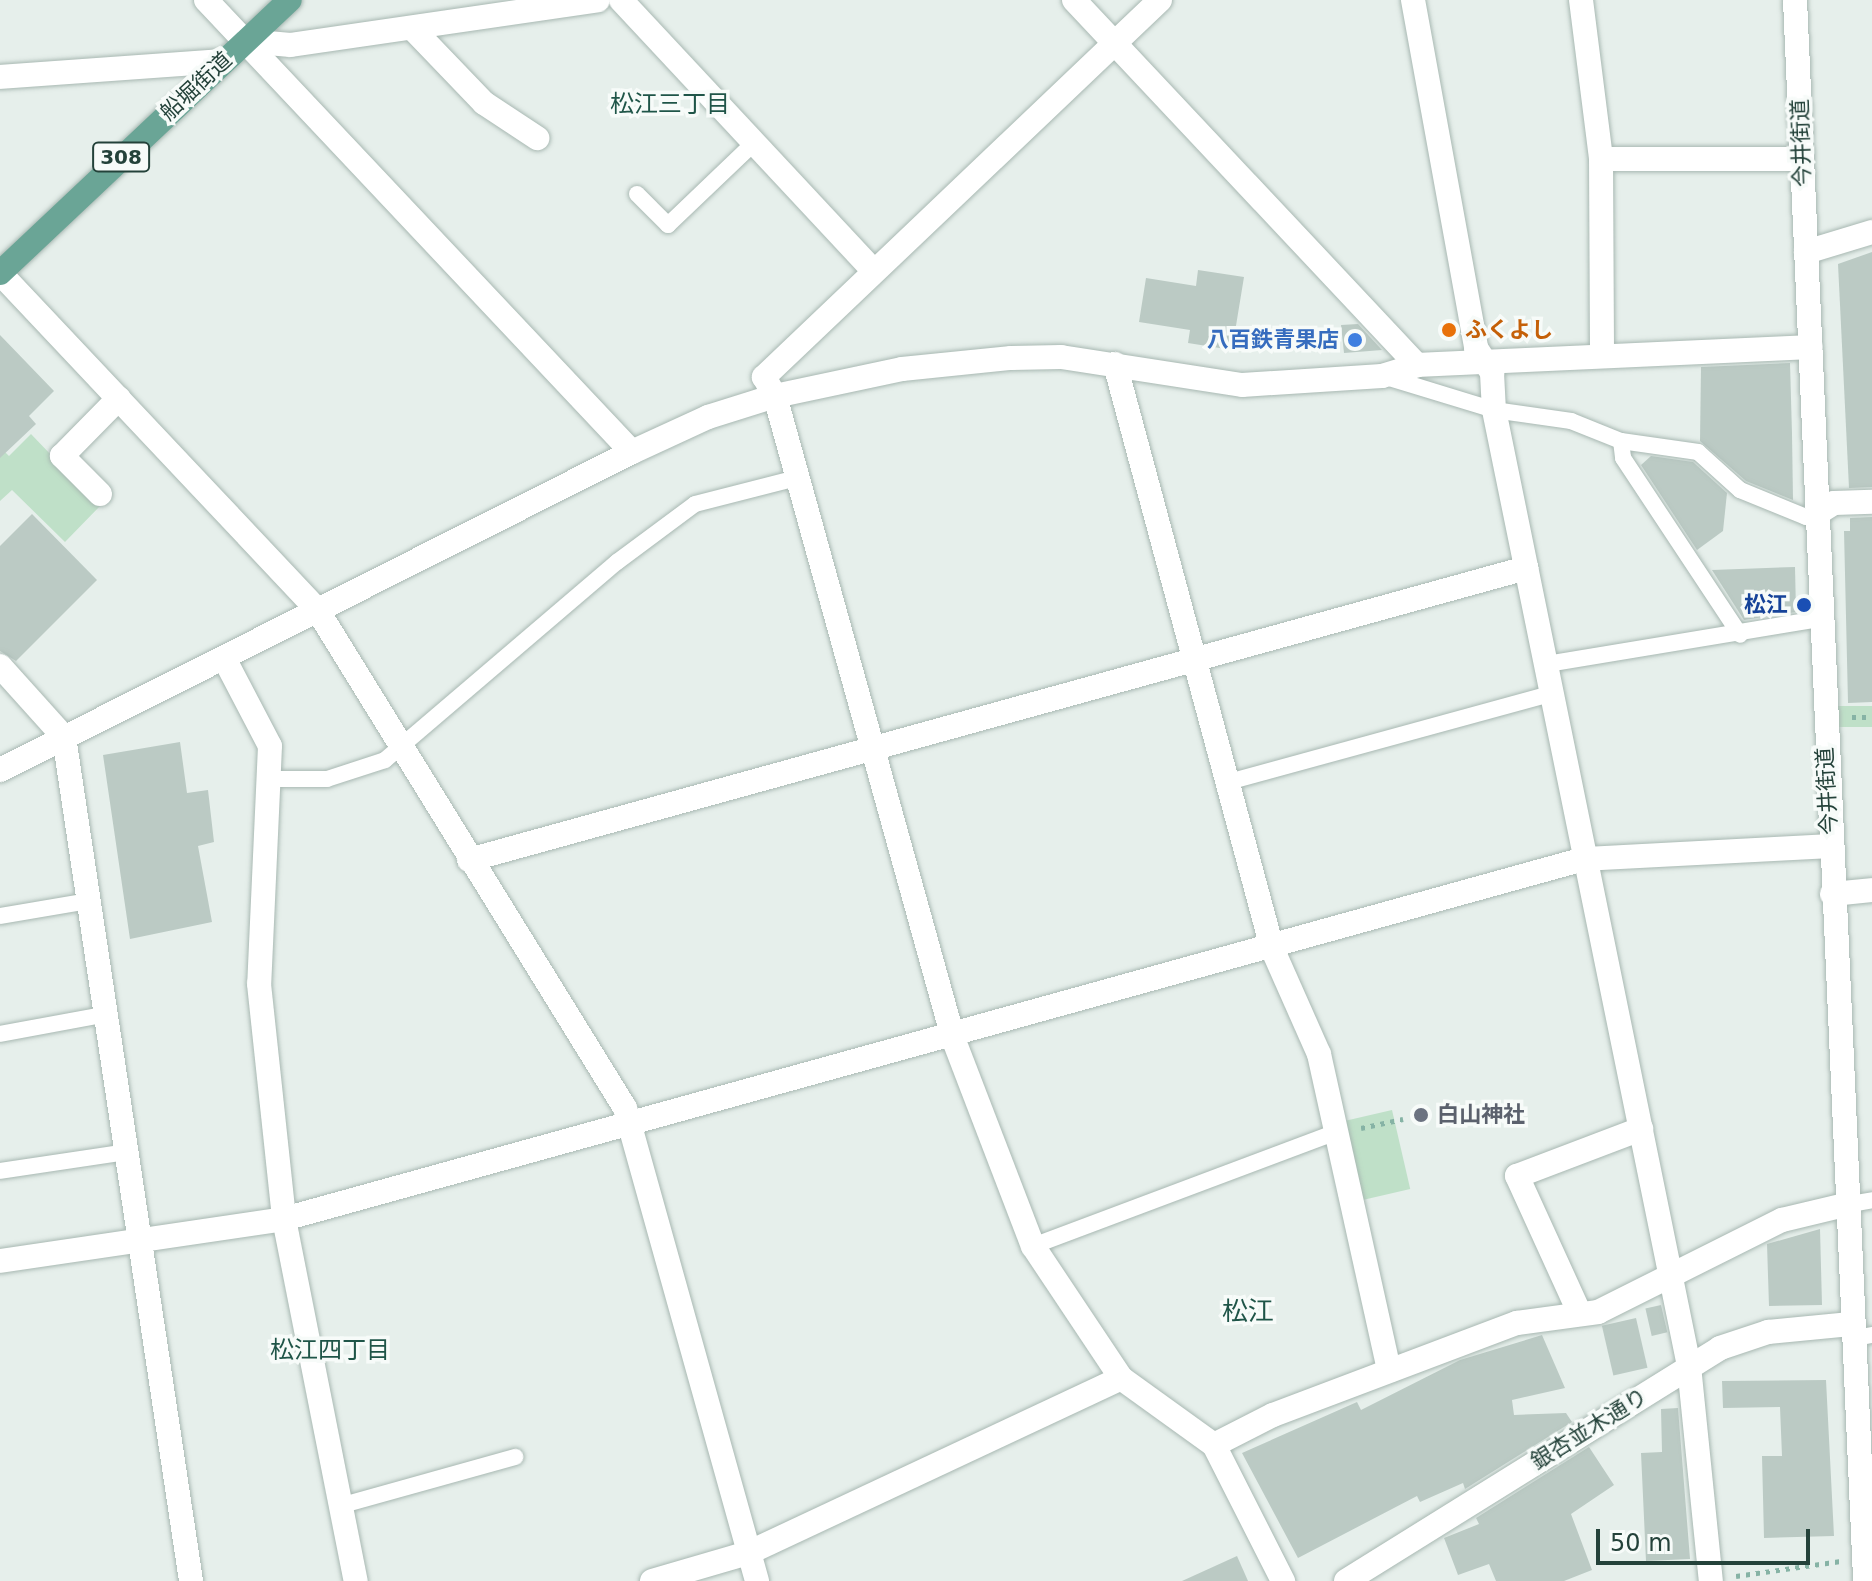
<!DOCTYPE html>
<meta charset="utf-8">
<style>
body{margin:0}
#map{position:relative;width:1872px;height:1581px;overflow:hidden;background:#e6efeb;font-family:"DejaVu Sans","Noto Sans JP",sans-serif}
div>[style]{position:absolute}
.green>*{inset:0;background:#bfe0c8;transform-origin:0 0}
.building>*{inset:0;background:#bbcac4;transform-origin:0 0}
.path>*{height:5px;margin-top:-2.5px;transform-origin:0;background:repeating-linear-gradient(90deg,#86b3a5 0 4px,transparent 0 10px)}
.roads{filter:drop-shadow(0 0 2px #a8b8b2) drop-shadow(0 0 2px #a8b8b2)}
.service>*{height:16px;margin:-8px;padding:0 8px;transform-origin:8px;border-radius:8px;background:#fff}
.minor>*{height:24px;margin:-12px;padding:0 12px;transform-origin:12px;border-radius:12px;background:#fff}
.tertiary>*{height:24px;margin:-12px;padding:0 12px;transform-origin:12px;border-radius:12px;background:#fff}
.primary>*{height:24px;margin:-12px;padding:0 12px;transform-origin:12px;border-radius:12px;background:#6aa596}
.dots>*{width:22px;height:22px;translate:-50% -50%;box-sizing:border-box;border:4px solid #f7fbf9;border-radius:50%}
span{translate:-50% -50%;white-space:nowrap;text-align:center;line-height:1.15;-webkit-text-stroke:7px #f7fbf9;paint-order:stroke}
.shield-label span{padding:2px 6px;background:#f7fbf9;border:2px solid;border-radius:6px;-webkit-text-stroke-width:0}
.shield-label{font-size:20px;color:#24423a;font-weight:700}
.street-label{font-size:22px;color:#24423a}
.food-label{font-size:22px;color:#c56008;font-weight:700}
.left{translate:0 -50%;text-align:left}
.shop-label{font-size:22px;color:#366cbe;font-weight:700}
.right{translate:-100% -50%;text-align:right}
.transit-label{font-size:22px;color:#164399;font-weight:700}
.worship-label{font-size:22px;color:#5b616d;font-weight:700}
.neighbourhood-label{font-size:24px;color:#1f5548}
.quarter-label{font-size:26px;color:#1f5548}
.scale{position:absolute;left:1596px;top:1529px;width:214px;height:36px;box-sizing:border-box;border:4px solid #24423a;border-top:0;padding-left:10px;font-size:24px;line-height:28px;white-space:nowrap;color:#24423a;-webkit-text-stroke:6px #f7fbf9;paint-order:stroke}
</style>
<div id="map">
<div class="green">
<i style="clip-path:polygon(31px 434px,100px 506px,65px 542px,12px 490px,0 501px,0 447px,9px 456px)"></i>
<i style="left:1829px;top:706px;width:43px;height:21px"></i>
<i style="left:1392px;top:1110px;width:81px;height:51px;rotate:77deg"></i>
</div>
<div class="building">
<i style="clip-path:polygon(1872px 252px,1872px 487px,1849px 488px,1838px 264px)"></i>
<i style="clip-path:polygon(1198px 270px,1244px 277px,1232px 350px,1188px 343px,1190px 330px,1139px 322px,1146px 278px,1196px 286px)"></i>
<i style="clip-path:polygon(1358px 324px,1382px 350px,1344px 353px,1341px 325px)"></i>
<i style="clip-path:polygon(0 335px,54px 391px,29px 416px,36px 424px,0 458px)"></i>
<i style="clip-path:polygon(1790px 363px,1792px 434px,1793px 500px,1746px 481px,1700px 441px,1701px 367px)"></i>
<i style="clip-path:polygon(1651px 456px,1693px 462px,1727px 493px,1723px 531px,1697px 550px,1641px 465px)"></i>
<i style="clip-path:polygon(32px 514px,97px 580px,16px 661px,0 651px,0 546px)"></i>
<i style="clip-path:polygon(1872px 517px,1872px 702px,1848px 703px,1844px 531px,1850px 531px,1850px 518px)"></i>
<i style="clip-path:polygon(1795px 567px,1796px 612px,1744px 620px,1712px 570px)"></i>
<i style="clip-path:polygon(180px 742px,187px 793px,208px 790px,214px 842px,198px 846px,212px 922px,130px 939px,103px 755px)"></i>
<i style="clip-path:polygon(1820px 1229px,1822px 1305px,1769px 1306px,1767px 1244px)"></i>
<i style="left:1661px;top:1305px;width:28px;height:16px;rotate:77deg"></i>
<i style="left:1636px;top:1318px;width:51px;height:35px;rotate:77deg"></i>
<i style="clip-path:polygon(1542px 1335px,1565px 1388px,1512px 1400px,1514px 1415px,1566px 1413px,1572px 1422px,1465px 1489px,1463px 1483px,1420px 1502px,1417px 1496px,1298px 1558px,1242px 1453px,1357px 1402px,1361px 1410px,1460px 1360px)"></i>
<i style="clip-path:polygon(1826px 1380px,1834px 1536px,1764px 1538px,1762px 1456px,1782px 1456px,1780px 1407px,1723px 1408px,1722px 1381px)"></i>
<i style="clip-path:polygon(1678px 1408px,1690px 1559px,1646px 1561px,1641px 1453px,1662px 1452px,1661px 1409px)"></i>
<i style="clip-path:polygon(1589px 1447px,1614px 1485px,1571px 1514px,1592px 1570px,1564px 1581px,1496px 1581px,1489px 1564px,1458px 1575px,1444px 1538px,1479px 1524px,1476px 1518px)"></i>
<i style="clip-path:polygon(1237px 1556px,1248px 1581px,1182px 1581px)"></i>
</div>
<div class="path">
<i style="left:1852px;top:717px;width:20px"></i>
<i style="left:1361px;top:1128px;width:43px;rotate:-12.1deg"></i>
<i style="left:1736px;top:1576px;width:106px;rotate:-8.1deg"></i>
</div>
<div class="roads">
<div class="service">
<i style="left:637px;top:194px;width:44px;rotate:45deg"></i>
<i style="left:668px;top:225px;width:120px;rotate:-43.7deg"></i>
<i style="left:1383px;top:376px;width:116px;rotate:17deg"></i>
<i style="left:1494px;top:410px;width:78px;rotate:8.1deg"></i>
<i style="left:1571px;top:421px;width:54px;rotate:21.8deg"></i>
<i style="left:1621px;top:441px;width:78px;rotate:8.1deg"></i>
<i style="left:1698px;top:452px;width:57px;rotate:42.1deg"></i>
<i style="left:1740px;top:490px;width:71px;rotate:22.2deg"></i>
<i style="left:1806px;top:517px;width:16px;rotate:-22deg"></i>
<i style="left:1621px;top:441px;width:17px;rotate:83deg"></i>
<i style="left:1623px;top:458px;width:212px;rotate:56.5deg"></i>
<i style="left:1547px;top:664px;width:277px;rotate:-9.4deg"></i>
<i style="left:269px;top:779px;width:58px"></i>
<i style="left:327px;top:779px;width:61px;rotate:-18.1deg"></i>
<i style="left:385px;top:760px;width:305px;rotate:-40.5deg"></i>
<i style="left:617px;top:562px;width:97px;rotate:-36.6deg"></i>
<i style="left:695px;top:504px;width:104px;rotate:-14.4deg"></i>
<i style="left:1232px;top:781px;width:333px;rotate:-15.3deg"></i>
<i style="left:0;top:916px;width:90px;rotate:-9.6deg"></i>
<i style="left:0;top:1034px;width:110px;rotate:-10.5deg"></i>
<i style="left:0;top:1171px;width:128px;rotate:-8.5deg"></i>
<i style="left:1845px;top:1205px;width:27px;rotate:-10deg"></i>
<i style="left:1033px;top:1246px;width:324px;rotate:-20.6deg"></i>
<i style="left:1851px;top:1339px;width:21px;rotate:-11deg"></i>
<i style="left:343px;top:1505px;width:179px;rotate:-15.6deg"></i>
</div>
<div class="minor">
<i style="left:206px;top:0;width:621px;rotate:46.7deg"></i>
<i style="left:621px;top:0;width:369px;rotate:47deg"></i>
<i style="left:1074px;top:0;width:501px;rotate:46.78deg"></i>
<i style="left:1160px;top:0;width:547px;rotate:136.41deg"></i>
<i style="left:764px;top:377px;width:22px;rotate:60deg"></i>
<i style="left:775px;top:396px;width:666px;rotate:74.5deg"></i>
<i style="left:953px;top:1038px;width:223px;rotate:69deg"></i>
<i style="left:1033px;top:1246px;width:159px;rotate:56.3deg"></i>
<i style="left:1121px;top:1378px;width:115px;rotate:35.8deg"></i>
<i style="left:1214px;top:1445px;width:153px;rotate:63.1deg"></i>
<i style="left:1413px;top:0;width:354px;rotate:79.7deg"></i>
<i style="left:1476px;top:348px;width:30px;rotate:57deg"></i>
<i style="left:1492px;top:373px;width:37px;rotate:87deg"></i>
<i style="left:1494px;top:410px;width:976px;rotate:78.47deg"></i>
<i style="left:1689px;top:1366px;width:216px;rotate:84.2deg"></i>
<i style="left:1581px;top:0;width:160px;rotate:82.8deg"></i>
<i style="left:1601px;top:159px;width:197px;rotate:89.7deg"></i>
<i style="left:412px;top:28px;width:104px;rotate:46.2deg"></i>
<i style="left:484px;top:103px;width:64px;rotate:33.4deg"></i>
<i style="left:244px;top:41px;width:47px;rotate:4.9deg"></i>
<i style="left:291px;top:45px;width:310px;rotate:-8.3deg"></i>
<i style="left:0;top:77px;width:222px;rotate:-4.1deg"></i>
<i style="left:1601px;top:159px;width:201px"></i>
<i style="left:0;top:273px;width:464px;rotate:46.7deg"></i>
<i style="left:318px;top:611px;width:584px;rotate:58.3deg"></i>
<i style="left:625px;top:1108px;width:491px;rotate:74.4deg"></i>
<i style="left:1115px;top:364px;width:605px;rotate:74.95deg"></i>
<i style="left:1272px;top:948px;width:116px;rotate:66.1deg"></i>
<i style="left:1319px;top:1054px;width:324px;rotate:77.5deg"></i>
<i style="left:100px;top:494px;width:54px;rotate:-135deg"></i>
<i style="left:62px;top:456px;width:81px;rotate:-45.5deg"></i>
<i style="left:1821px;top:511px;width:15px;rotate:-32deg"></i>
<i style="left:1834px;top:503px;width:38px;rotate:-2deg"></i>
<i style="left:224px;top:658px;width:99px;rotate:62.4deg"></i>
<i style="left:270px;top:746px;width:238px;rotate:92.6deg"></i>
<i style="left:259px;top:984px;width:236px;rotate:83.9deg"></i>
<i style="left:284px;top:1219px;width:369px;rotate:78.8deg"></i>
<i style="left:0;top:666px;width:96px;rotate:48deg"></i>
<i style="left:64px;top:737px;width:854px;rotate:81.44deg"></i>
<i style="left:0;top:770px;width:707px;rotate:-26.71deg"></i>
<i style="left:632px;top:452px;width:84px;rotate:-24.7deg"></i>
<i style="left:708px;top:417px;width:70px;rotate:-17.4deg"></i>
<i style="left:775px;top:396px;width:130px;rotate:-12deg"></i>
<i style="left:902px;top:369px;width:110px;rotate:-5.8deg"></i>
<i style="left:1011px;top:358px;width:50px;rotate:-1.1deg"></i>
<i style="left:1061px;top:357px;width:183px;rotate:8.8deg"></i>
<i style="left:1242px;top:385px;width:140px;rotate:-3.7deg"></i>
<i style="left:1382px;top:376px;width:37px;rotate:-17deg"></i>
<i style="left:1417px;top:365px;width:394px;rotate:-2.6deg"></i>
<i style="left:469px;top:860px;width:1097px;rotate:-15.44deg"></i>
<i style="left:1832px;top:894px;width:40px;rotate:-5.7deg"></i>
<i style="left:0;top:1261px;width:287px;rotate:-8.4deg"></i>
<i style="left:284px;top:1219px;width:1349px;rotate:-15.48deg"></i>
<i style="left:1584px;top:859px;width:245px;rotate:-3deg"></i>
<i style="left:1580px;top:1314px;width:152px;rotate:-114.5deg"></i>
<i style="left:1517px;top:1176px;width:133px;rotate:-20.8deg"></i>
<i style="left:1214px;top:1445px;width:66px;rotate:-27deg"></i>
<i style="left:1273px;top:1415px;width:261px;rotate:-20.7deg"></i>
<i style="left:1517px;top:1323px;width:82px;rotate:-7.7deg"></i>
<i style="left:1598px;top:1312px;width:206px;rotate:-26.6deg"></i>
<i style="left:1782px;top:1220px;width:65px;rotate:-13.4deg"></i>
<i style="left:652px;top:1581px;width:100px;rotate:-16.3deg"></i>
<i style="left:748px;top:1553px;width:412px;rotate:-25.1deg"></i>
</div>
<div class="tertiary">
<i style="left:1795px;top:0;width:1583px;rotate:87.46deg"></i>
<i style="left:1806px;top:252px;width:69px;rotate:-16.9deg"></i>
<i style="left:1346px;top:1581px;width:441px;rotate:-31.9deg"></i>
<i style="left:1720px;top:1348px;width:51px;rotate:-18.4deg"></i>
<i style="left:1768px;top:1332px;width:83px;rotate:-5.5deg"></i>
</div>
<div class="primary">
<i style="left:0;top:273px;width:398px;rotate:-43.3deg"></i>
</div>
</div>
<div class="dots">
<i style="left:1449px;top:330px;background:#e8710a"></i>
<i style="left:1355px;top:340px;background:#3f7fe0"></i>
<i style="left:1804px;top:605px;background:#1a4fb4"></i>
<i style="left:1421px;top:1115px;background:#6b7280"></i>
</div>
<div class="shield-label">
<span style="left:121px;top:157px">308</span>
</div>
<div class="street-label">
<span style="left:196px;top:86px;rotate:-43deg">船堀街道</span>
<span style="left:1801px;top:143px;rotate:-92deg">今井街道</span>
<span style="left:1827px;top:791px;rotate:-93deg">今井街道</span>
<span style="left:1589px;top:1429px;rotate:-32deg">銀杏並木通り</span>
</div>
<div class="food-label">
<span class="left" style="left:1465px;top:330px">ふくよし</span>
</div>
<div class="shop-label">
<span class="right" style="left:1339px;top:340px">八百鉄青果店</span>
</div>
<div class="transit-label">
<span class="right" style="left:1788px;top:605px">松江</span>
</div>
<div class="worship-label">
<span class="left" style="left:1437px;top:1115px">白山神社</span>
</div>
<div class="neighbourhood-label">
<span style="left:670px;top:105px">松江三丁目</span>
<span style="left:330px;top:1351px">松江四丁目</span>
</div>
<div class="quarter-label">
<span style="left:1248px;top:1312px">松江</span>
</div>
<div class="scale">50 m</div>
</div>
